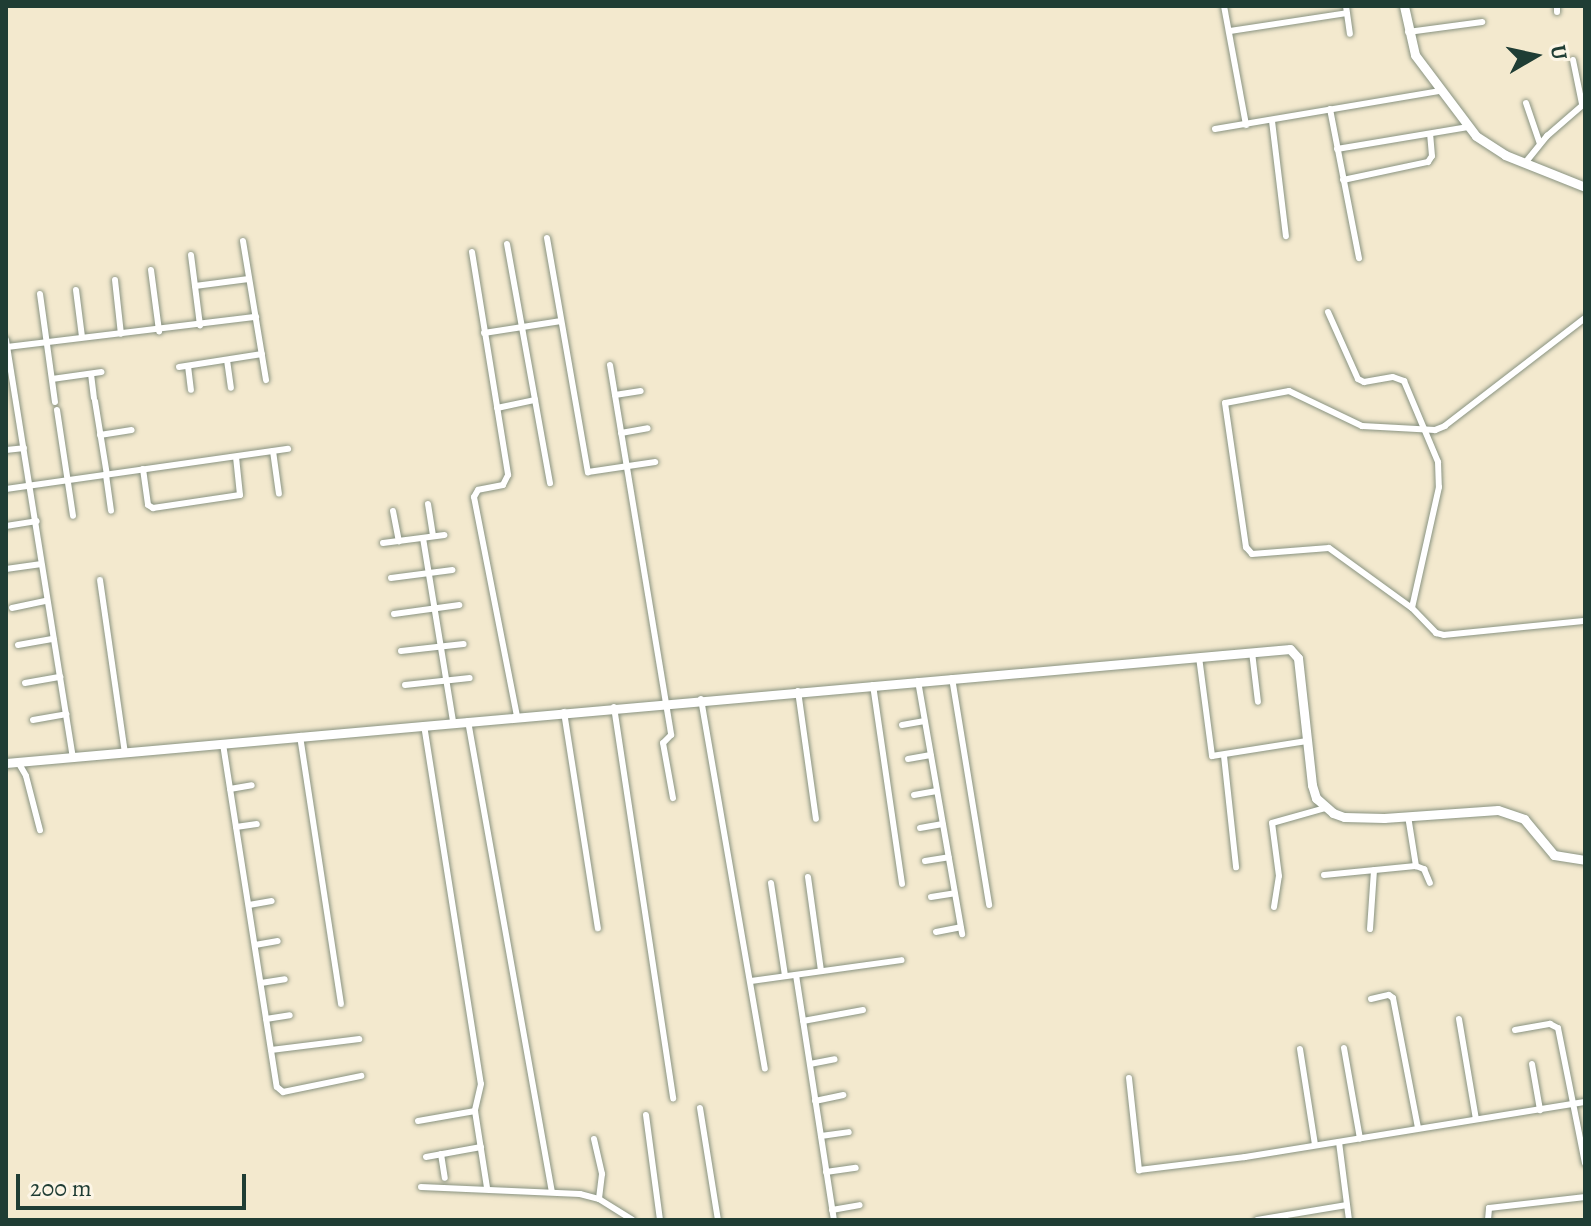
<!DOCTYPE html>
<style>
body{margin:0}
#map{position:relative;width:1591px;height:1226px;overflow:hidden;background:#f3e9ce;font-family:Alegreya,serif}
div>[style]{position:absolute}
.roads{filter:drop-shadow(0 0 2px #899381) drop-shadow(0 0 2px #899381)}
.street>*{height:6px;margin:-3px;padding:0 3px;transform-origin:3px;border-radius:3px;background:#fff}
.secondary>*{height:9px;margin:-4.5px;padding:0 4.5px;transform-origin:4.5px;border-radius:4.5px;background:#fff}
span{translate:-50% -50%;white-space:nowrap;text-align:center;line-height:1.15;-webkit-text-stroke:6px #fcf5e5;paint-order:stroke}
.frame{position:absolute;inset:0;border:8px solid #1f3d34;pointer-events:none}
.north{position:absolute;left:1495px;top:16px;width:80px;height:80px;-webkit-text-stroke:6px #fcf5e5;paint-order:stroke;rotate:81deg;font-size:22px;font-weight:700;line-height:32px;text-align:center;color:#1f3d34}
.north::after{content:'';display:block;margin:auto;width:28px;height:36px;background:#1f3d34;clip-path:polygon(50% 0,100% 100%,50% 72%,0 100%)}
.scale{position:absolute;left:16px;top:1174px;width:230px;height:36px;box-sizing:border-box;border:4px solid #1f3d34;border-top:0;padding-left:10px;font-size:24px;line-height:28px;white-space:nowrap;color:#1f3d34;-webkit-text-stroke:6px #fcf5e5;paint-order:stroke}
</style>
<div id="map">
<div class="roads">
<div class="street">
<i style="left:1224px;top:6px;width:121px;rotate:79.5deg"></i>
<i style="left:1346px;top:6px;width:28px;rotate:82deg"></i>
<i style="left:1557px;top:6px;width:6px;rotate:90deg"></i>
<i style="left:1230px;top:31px;width:118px;rotate:-8.7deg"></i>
<i style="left:1408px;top:32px;width:75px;rotate:-7.7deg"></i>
<i style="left:1573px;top:60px;width:45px;rotate:78.4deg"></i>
<i style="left:1526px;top:103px;width:43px;rotate:71.1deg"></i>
<i style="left:1330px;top:109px;width:152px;rotate:79deg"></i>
<i style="left:1272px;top:121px;width:116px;rotate:83.1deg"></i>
<i style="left:1215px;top:129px;width:227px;rotate:-9.6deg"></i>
<i style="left:1337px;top:149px;width:133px;rotate:-9.5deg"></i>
<i style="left:1525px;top:163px;width:35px;rotate:-51deg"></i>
<i style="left:1547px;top:136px;width:50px;rotate:-41deg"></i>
<i style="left:1343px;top:180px;width:87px;rotate:-12deg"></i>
<i style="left:1428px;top:162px;width:7px;rotate:-56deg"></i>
<i style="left:1432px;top:156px;width:22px;rotate:-95deg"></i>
<i style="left:547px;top:238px;width:238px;rotate:80.1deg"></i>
<i style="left:588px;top:472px;width:68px;rotate:-8.5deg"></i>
<i style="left:243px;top:241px;width:141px;rotate:80.6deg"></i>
<i style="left:507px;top:244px;width:243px;rotate:79.8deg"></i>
<i style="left:472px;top:252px;width:226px;rotate:80.8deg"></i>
<i style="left:508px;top:475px;width:11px;rotate:117deg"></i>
<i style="left:503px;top:485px;width:25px;rotate:169deg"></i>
<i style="left:478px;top:490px;width:8px;rotate:120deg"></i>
<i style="left:474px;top:497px;width:223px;rotate:78.9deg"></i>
<i style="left:191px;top:255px;width:71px;rotate:82.7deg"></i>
<i style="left:151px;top:270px;width:62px;rotate:82.5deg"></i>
<i style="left:115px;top:280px;width:54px;rotate:83.7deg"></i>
<i style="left:195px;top:286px;width:54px;rotate:-7.4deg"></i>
<i style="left:76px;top:290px;width:47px;rotate:82.7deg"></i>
<i style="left:40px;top:294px;width:109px;rotate:82.1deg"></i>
<i style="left:1328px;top:312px;width:73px;rotate:65.9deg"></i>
<i style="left:1358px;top:379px;width:7px;rotate:27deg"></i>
<i style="left:1364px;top:382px;width:29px;rotate:-10deg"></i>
<i style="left:1393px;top:377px;width:12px;rotate:20deg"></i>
<i style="left:1404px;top:381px;width:88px;rotate:67.2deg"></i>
<i style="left:1438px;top:462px;width:25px;rotate:88deg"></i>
<i style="left:1439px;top:487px;width:124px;rotate:102.6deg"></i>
<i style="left:1585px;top:318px;width:177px;rotate:142.4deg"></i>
<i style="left:1445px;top:426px;width:11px;rotate:158deg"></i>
<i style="left:1435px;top:430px;width:73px;rotate:-176.9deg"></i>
<i style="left:1362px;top:426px;width:81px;rotate:-154.4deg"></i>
<i style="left:1289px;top:391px;width:65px;rotate:169.4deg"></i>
<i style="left:1225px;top:403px;width:146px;rotate:81.7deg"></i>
<i style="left:1246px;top:547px;width:9px;rotate:49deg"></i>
<i style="left:1252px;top:554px;width:77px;rotate:-4.5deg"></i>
<i style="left:1329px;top:548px;width:102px;rotate:35.9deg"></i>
<i style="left:1412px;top:608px;width:35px;rotate:46deg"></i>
<i style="left:1436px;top:633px;width:8px;rotate:14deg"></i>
<i style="left:1444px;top:635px;width:142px;rotate:-5.7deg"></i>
<i style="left:484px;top:333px;width:78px;rotate:-8.9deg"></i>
<i style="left:6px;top:340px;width:422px;rotate:80.9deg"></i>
<i style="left:7px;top:347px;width:251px;rotate:-6.9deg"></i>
<i style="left:227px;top:360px;width:28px;rotate:82deg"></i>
<i style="left:610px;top:365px;width:375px;rotate:80.6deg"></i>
<i style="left:671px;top:735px;width:11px;rotate:135deg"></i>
<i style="left:663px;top:743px;width:56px;rotate:79.7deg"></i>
<i style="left:188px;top:366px;width:24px;rotate:83deg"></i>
<i style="left:179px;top:367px;width:84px;rotate:-8.9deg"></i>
<i style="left:91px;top:374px;width:24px;rotate:83deg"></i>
<i style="left:52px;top:379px;width:50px;rotate:-8deg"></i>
<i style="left:615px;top:395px;width:26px;rotate:-9deg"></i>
<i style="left:95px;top:401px;width:75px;rotate:80.8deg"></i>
<i style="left:497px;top:408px;width:39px;rotate:-12deg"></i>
<i style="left:57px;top:410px;width:107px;rotate:81.4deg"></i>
<i style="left:621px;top:433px;width:27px;rotate:-10deg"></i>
<i style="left:100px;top:435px;width:32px;rotate:-9deg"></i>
<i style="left:6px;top:450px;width:18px;rotate:-6deg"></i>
<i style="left:273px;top:451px;width:43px;rotate:82.1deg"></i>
<i style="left:143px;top:469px;width:36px;rotate:82deg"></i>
<i style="left:148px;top:505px;width:6px;rotate:31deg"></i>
<i style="left:153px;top:508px;width:88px;rotate:-8.5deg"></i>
<i style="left:240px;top:495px;width:38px;rotate:-96deg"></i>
<i style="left:106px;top:475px;width:36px;rotate:82deg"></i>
<i style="left:6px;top:489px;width:285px;rotate:-8.1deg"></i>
<i style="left:428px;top:504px;width:32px;rotate:81deg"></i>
<i style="left:393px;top:511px;width:31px;rotate:79deg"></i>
<i style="left:6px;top:526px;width:31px;rotate:-9deg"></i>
<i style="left:423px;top:538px;width:186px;rotate:80.7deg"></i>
<i style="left:383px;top:543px;width:62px;rotate:-7.5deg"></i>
<i style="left:6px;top:569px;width:34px;rotate:-8deg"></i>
<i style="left:391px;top:578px;width:62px;rotate:-7.5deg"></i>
<i style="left:100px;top:580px;width:175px;rotate:81.8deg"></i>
<i style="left:12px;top:608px;width:35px;rotate:-12deg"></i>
<i style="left:394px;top:614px;width:66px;rotate:-7.9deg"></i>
<i style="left:18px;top:645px;width:36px;rotate:-10deg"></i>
<i style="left:401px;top:651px;width:63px;rotate:-6.3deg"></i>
<i style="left:1252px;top:652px;width:50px;rotate:83.2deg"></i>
<i style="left:1199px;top:657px;width:100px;rotate:82.5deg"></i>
<i style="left:1212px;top:756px;width:96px;rotate:-9deg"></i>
<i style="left:952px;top:678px;width:230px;rotate:80.7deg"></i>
<i style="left:918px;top:681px;width:257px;rotate:80.1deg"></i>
<i style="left:25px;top:683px;width:36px;rotate:-10deg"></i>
<i style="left:405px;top:685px;width:65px;rotate:-6.1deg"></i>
<i style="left:873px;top:685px;width:201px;rotate:81.7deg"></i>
<i style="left:798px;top:691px;width:129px;rotate:82deg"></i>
<i style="left:701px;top:699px;width:375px;rotate:80.2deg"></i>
<i style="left:614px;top:707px;width:396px;rotate:81.4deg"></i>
<i style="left:564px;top:712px;width:219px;rotate:81.1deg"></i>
<i style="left:33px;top:720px;width:34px;rotate:-10deg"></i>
<i style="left:468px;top:721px;width:478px;rotate:79.9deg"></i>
<i style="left:424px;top:725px;width:363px;rotate:81deg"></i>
<i style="left:481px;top:1084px;width:28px;rotate:103deg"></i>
<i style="left:475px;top:1111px;width:78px;rotate:81.1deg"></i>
<i style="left:902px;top:725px;width:23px;rotate:-10deg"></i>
<i style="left:300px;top:736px;width:271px;rotate:81.3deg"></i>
<i style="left:223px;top:744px;width:347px;rotate:81.1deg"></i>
<i style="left:277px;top:1087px;width:8px;rotate:40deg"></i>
<i style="left:283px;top:1092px;width:80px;rotate:-11.6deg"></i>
<i style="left:1224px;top:756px;width:112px;rotate:83.8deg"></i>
<i style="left:908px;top:759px;width:23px;rotate:-10deg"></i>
<i style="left:18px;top:762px;width:16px;rotate:60deg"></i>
<i style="left:26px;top:776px;width:56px;rotate:75.5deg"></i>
<i style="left:230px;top:789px;width:22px;rotate:-10deg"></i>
<i style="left:914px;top:795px;width:23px;rotate:-10deg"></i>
<i style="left:1408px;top:816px;width:51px;rotate:80.9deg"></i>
<i style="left:236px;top:827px;width:21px;rotate:-8deg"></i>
<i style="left:920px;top:828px;width:23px;rotate:-10deg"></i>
<i style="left:925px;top:861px;width:24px;rotate:-9deg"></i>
<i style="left:1324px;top:875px;width:92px;rotate:-5.6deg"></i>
<i style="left:1416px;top:866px;width:9px;rotate:21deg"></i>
<i style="left:1424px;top:869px;width:15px;rotate:67deg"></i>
<i style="left:808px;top:877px;width:95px;rotate:82.1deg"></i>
<i style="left:771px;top:883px;width:94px;rotate:81.4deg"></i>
<i style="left:931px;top:897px;width:24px;rotate:-9deg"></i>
<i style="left:249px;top:905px;width:23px;rotate:-10deg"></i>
<i style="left:1274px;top:907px;width:31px;rotate:-81deg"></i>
<i style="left:1279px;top:876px;width:53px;rotate:-97.5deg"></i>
<i style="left:1272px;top:823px;width:55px;rotate:-15.8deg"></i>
<i style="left:1370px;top:929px;width:59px;rotate:-86.1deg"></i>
<i style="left:936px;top:932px;width:25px;rotate:-11deg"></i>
<i style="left:255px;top:945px;width:23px;rotate:-10deg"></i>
<i style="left:796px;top:975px;width:248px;rotate:81.2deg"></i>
<i style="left:751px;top:981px;width:152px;rotate:-7.9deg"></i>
<i style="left:261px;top:983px;width:24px;rotate:-9deg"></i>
<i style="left:1371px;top:999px;width:18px;rotate:-13deg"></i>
<i style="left:1389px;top:995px;width:5px;rotate:37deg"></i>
<i style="left:1393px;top:998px;width:132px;rotate:79.1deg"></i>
<i style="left:266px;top:1019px;width:24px;rotate:-9deg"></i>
<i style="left:1459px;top:1019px;width:101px;rotate:80.4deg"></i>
<i style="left:803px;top:1021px;width:61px;rotate:-10.4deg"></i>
<i style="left:1515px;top:1030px;width:36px;rotate:-10deg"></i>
<i style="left:1550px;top:1024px;width:9px;rotate:27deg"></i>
<i style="left:1558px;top:1028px;width:138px;rotate:78.7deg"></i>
<i style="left:1344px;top:1048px;width:92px;rotate:80deg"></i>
<i style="left:1300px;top:1049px;width:97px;rotate:81.1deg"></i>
<i style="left:271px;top:1050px;width:89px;rotate:-7.1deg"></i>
<i style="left:810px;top:1064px;width:25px;rotate:-11deg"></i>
<i style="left:1532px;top:1064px;width:47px;rotate:80.1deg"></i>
<i style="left:1129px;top:1078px;width:93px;rotate:83.8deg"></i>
<i style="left:1139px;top:1170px;width:107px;rotate:-7deg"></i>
<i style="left:1245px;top:1157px;width:344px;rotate:-9.2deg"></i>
<i style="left:815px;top:1101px;width:29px;rotate:-12deg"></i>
<i style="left:700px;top:1108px;width:113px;rotate:80.9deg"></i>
<i style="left:646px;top:1115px;width:106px;rotate:82.4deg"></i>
<i style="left:418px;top:1121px;width:58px;rotate:-10deg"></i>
<i style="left:821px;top:1136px;width:28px;rotate:-8deg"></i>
<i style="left:594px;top:1139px;width:36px;rotate:77deg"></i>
<i style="left:602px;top:1174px;width:25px;rotate:97deg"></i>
<i style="left:1339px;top:1142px;width:79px;rotate:82.7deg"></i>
<i style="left:441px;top:1154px;width:24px;rotate:81deg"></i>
<i style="left:426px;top:1157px;width:56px;rotate:-10.3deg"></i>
<i style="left:826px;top:1172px;width:30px;rotate:-8deg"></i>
<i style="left:421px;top:1187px;width:159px;rotate:2.5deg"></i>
<i style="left:580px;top:1194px;width:20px;rotate:15deg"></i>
<i style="left:599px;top:1199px;width:39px;rotate:32deg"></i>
<i style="left:832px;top:1210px;width:28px;rotate:-10deg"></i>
<i style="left:1257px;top:1220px;width:91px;rotate:-9.5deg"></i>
<i style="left:1488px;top:1220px;width:12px;rotate:-85deg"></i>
<i style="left:1489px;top:1208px;width:97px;rotate:-6.5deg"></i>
</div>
<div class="secondary">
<i style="left:1404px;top:6px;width:50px;rotate:77.3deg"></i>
<i style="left:1415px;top:55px;width:101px;rotate:53deg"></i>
<i style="left:1476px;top:136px;width:35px;rotate:33deg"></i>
<i style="left:1505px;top:155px;width:86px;rotate:21.8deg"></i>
<i style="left:6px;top:763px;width:1289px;rotate:-5.07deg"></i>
<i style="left:1290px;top:649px;width:12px;rotate:48deg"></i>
<i style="left:1298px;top:658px;width:128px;rotate:83.7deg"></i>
<i style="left:1312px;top:785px;width:14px;rotate:73deg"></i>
<i style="left:1316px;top:798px;width:23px;rotate:41deg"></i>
<i style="left:1333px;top:813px;width:12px;rotate:20deg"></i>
<i style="left:1344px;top:817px;width:40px;rotate:1.4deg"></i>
<i style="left:1384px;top:818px;width:114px;rotate:-4deg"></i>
<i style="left:1498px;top:810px;width:28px;rotate:19deg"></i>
<i style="left:1524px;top:819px;width:47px;rotate:50.2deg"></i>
<i style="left:1554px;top:855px;width:31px;rotate:9deg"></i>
</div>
</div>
<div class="frame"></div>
<div class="north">U</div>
<div class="scale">200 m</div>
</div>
